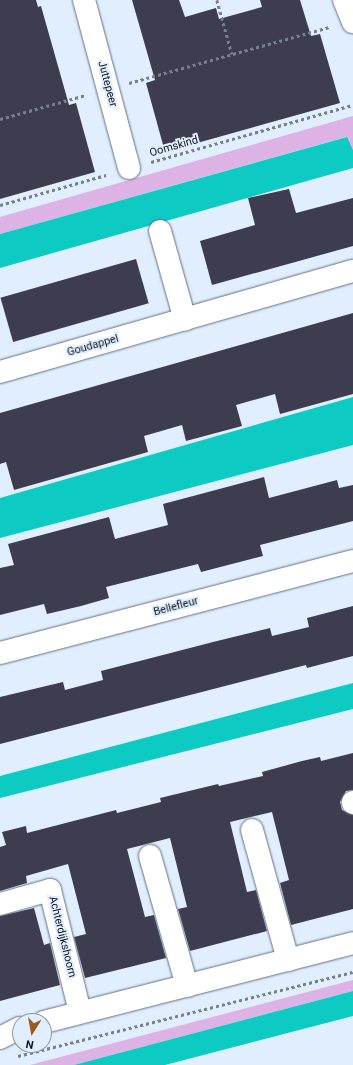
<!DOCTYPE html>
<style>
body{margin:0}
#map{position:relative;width:353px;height:1065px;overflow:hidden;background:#e1eefe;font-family:Roboto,sans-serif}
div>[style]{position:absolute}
.green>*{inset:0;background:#ddb3e5}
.water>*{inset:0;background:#0dcac3}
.building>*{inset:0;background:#3e3d50;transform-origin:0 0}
.path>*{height:2.5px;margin-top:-1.25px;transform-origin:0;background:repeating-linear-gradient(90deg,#77818c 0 3px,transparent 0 6px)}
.roads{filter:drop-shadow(0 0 1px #627082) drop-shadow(0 0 1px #627082)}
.minor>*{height:22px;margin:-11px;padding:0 11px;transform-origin:11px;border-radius:11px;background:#fff}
span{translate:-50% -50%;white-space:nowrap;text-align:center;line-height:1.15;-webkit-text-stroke:4px #e1eefe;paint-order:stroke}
.street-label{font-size:11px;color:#11171e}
.north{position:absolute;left:12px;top:1013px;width:40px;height:40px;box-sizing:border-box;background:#e1eefe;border:1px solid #8e98a4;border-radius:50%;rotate:191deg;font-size:11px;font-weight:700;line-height:16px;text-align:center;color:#11171e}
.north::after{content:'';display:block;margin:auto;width:14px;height:18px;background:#9a5b23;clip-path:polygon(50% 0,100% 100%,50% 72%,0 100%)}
</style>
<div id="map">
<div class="green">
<i style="clip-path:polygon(353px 116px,353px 150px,346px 137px,0 234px,0 217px)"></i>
<i style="clip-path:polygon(353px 980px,353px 991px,74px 1065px,30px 1065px)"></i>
</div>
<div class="water">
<i style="clip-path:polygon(347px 137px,353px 150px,353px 168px,0 268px,0 234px)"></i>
<i style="clip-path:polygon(353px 397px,353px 445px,0 538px,0 498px)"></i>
<i style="clip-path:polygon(353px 683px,353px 709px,0 798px,0 776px)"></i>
<i style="clip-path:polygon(353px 991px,353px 1016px,165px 1065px,74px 1065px)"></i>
</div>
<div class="building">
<i style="clip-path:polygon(0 0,36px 0,38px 7px,41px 6px,69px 105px,76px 103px,95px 172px,0 199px)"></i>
<i style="clip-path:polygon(132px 0,179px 0,185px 17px,216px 8px,219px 19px,262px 7px,260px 0,300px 0,311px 36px,320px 34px,340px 103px,165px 152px,146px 83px,155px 80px)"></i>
<i style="clip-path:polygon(289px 189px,296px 213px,353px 198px,353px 246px,212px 285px,200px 241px,255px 225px,248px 198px)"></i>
<i style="left:136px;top:259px;width:46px;height:141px;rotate:74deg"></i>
<i style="clip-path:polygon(353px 313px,353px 394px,280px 414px,275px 394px,236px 405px,242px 426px,186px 441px,182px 425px,144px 436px,148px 452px,14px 490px,6px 462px,0 464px,0 413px)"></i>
<i style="clip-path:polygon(264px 477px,269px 498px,337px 480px,339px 488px,353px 485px,353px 521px,260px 545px,263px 556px,201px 572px,198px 564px,106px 587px,109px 598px,81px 606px,47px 614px,44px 604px,0 615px,0 568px,14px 565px,8px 544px,109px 517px,115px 539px,141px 532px,168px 525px,163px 504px)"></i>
<i style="clip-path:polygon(353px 606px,353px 656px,307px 668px,306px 665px,0 744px,0 697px,63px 682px,65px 690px,103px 680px,101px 671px,217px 641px,270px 628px,272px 636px,309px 627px,307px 618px)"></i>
<i style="clip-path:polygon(353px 753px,353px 790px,346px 791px,340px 802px,342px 810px,353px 815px,353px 909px,291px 925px,280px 883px,289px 880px,272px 812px,230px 822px,247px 892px,256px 890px,267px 931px,190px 951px,178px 909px,187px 907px,170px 838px,127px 849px,145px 917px,154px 915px,166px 958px,85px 978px,74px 937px,86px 934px,68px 864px,26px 876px,27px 883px,0 891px,0 847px,6px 845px,2px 832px,26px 826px,27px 833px,116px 810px,117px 813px,161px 802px,160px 798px,218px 784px,219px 786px,263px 776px,262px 772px,302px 761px,320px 757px,321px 761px)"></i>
<i style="clip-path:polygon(34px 908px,44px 945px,50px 943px,60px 985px,0 1001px,0 916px)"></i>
</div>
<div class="path">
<i style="left:217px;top:0;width:56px;rotate:74.5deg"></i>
<i style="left:129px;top:83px;width:208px;rotate:-15.6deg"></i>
<i style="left:0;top:119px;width:89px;rotate:-15.6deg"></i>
<i style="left:151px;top:162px;width:210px;rotate:-15.8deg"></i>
<i style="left:0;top:205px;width:110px;rotate:-15.8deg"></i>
<i style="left:18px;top:1056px;width:345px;rotate:-14.1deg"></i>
</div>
<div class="roads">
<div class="minor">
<i style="left:84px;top:0;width:174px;rotate:75deg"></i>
<i style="left:344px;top:0;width:24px;rotate:68deg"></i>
<i style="left:160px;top:231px;width:92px;rotate:74.3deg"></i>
<i style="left:0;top:372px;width:367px;rotate:-16deg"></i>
<i style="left:0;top:653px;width:365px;rotate:-14.6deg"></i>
<i style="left:353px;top:802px;width:1px;rotate:90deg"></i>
<i style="left:252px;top:830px;width:135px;rotate:74.5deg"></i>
<i style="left:150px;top:856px;width:135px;rotate:74.1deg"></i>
<i style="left:0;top:904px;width:52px;rotate:-15.6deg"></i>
<i style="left:50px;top:890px;width:126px;rotate:76.2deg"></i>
<i style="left:44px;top:1022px;width:319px;rotate:-14.3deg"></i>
<i style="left:0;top:1038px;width:22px;rotate:-27deg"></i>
</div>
</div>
<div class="street-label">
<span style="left:107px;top:84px;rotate:75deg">Juttepeer</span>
<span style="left:174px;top:147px;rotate:-16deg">Oomskind</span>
<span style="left:93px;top:346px;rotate:-16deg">Goudappel</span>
<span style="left:176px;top:607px;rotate:-15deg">Bellefleur</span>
<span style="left:62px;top:937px;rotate:76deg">Achterdijkshoorn</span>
</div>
<div class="north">N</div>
</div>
